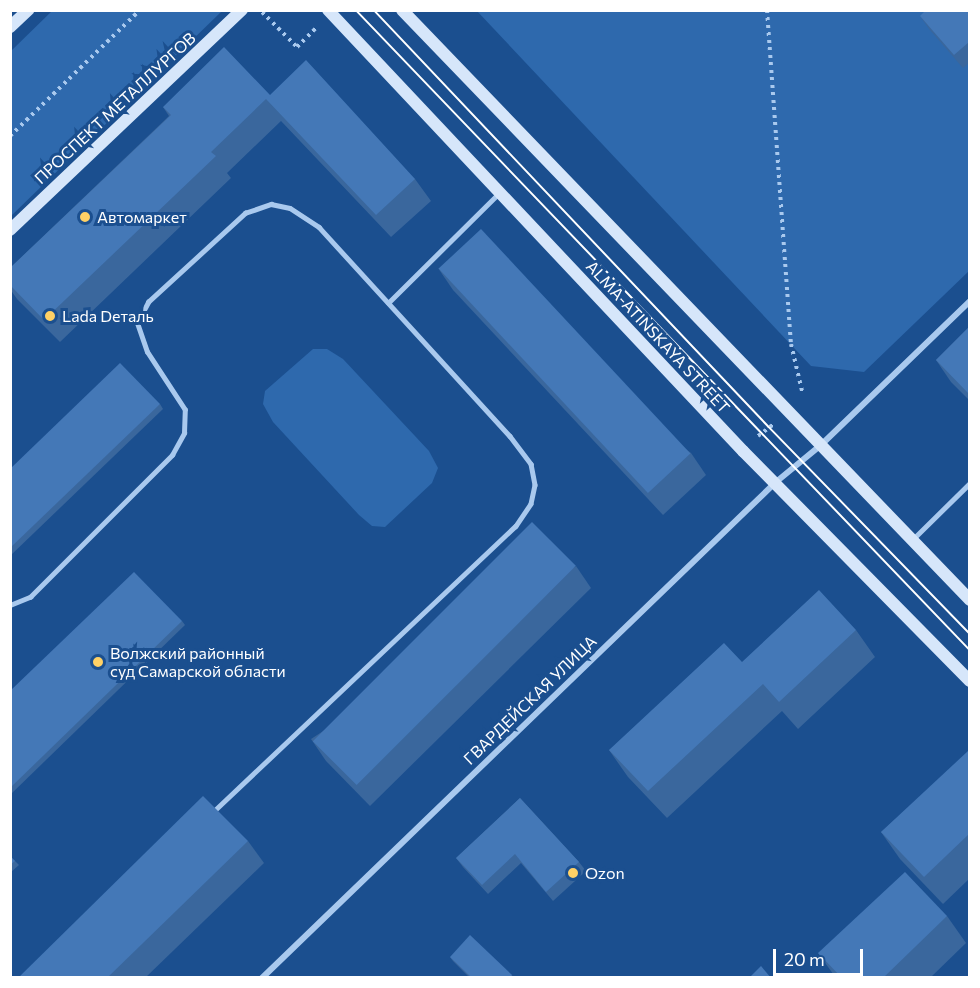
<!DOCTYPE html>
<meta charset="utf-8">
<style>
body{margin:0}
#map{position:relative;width:980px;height:988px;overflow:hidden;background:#1b4f8f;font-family:Commissioner,sans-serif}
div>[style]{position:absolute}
.green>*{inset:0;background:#2e69ad}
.path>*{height:4px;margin-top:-2px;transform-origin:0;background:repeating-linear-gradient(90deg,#a9c9ee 0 3px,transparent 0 7.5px)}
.lane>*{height:4.5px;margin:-2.25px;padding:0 2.25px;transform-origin:2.25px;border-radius:2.25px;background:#a9c9ee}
.street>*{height:6px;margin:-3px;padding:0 3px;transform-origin:3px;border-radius:3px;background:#a9c9ee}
.secondary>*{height:12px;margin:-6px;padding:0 6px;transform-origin:6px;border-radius:6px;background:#d6e6fa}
.tram>*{height:1.5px;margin:-0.75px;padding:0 0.75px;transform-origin:0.75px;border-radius:0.75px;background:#fff}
.wall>*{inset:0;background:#3a679d}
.building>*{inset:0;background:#4478b7;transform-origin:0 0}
.dots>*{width:16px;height:16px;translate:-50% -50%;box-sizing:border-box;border:3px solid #1b4f8f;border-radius:50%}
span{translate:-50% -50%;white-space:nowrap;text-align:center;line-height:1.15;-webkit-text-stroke:6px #1b4f8f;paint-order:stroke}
.street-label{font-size:16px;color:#fff}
.poi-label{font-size:16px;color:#fff}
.left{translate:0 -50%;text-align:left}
.frame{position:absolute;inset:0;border:12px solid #fff;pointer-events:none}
.scale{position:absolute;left:773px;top:949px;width:90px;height:27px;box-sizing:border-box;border:3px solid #fff;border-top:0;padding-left:8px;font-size:18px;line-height:21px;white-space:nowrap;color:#fff;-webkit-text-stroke:4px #1b4f8f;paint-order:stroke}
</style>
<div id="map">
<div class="green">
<i style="clip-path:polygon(53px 10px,222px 11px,11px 216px,11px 51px)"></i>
<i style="clip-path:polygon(477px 11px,969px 11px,969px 271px,864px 372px,811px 366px)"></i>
<i style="clip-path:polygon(313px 349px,327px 349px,343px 359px,429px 451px,438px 468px,432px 483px,385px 527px,372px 526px,359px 515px,273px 422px,263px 404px,265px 391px)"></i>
</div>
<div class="path">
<i style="left:767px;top:10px;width:335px;rotate:85.9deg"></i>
<i style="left:791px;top:344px;width:52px;rotate:76.8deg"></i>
<i style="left:262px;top:12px;width:49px;rotate:45deg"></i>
<i style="left:297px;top:47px;width:27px;rotate:-45deg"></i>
<i style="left:10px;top:136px;width:181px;rotate:-44.1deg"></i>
<i style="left:758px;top:436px;width:20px;rotate:-37deg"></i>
</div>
<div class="lane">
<i style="left:388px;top:303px;width:156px;rotate:-44.7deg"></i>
<i style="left:914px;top:538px;width:78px;rotate:-44.5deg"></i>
<i style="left:10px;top:605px;width:22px;rotate:-22deg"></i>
<i style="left:30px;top:597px;width:201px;rotate:-45deg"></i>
<i style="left:172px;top:455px;width:25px;rotate:-61deg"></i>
<i style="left:184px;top:433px;width:23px;rotate:-88deg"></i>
<i style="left:185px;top:410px;width:69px;rotate:-123.2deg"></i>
<i style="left:147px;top:352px;width:31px;rotate:-109deg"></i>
<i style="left:137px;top:323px;width:24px;rotate:-62deg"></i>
<i style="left:148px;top:302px;width:132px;rotate:-42.5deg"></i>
<i style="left:245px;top:213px;width:28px;rotate:-19deg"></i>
<i style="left:271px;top:204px;width:19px;rotate:12deg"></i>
<i style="left:290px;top:208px;width:35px;rotate:33deg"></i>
<i style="left:319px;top:227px;width:283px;rotate:47.6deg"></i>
<i style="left:510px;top:436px;width:35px;rotate:53deg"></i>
<i style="left:531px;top:464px;width:21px;rotate:79deg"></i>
<i style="left:535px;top:485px;width:19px;rotate:102deg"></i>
<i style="left:531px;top:504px;width:27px;rotate:124deg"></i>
<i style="left:516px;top:526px;width:416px;rotate:136.6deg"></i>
</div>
<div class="street">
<i style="left:262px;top:978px;width:714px;rotate:-43.98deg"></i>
<i style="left:776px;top:482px;width:58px;rotate:-39.4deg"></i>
<i style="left:821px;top:445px;width:207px;rotate:-44deg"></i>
</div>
<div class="secondary">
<i style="left:328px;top:10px;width:606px;rotate:46.74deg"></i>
<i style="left:743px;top:451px;width:323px;rotate:45.4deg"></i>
<i style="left:402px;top:10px;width:819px;rotate:46.09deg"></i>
<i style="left:10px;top:27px;width:25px;rotate:-43deg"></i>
<i style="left:10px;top:230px;width:320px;rotate:-43.5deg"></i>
</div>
<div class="tram">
<i style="left:356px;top:10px;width:887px;rotate:46.19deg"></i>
<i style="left:374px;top:10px;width:574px;rotate:46.55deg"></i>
<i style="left:769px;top:427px;width:289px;rotate:45.8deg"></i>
</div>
<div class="wall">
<i style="clip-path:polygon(969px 10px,969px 63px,963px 68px,929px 29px,920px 16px)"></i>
<i style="clip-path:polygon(270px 95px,415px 179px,431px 201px,391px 237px,281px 121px,227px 173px,231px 178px,60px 342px,17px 299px,10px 289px,10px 268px,169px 116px,163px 107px)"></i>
<i style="clip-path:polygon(438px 268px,691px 453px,706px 475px,663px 515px,453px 290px)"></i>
<i style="clip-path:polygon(969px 327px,969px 400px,951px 382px,936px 360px)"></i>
<i style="clip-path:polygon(160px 404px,163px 409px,10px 556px,10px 469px)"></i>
<i style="clip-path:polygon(576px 566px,591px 588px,370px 806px,326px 761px,311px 739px)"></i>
<i style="clip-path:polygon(182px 621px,185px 625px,10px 795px,10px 691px)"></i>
<i style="clip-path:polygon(856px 630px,875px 657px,798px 729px,782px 711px,667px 818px,628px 777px,609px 750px,742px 662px)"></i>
<i style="clip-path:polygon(969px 753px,969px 879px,943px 904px,900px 859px,881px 832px)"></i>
<i style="clip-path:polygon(520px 798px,579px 862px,586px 871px,553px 901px,521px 863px,488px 894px,463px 867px,456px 858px)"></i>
<i style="clip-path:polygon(248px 841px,264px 863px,145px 978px,18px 978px)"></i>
<i style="clip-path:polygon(10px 856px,19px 865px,10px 873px)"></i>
<i style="clip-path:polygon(947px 916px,966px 943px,930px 978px,836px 978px,818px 953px)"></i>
<i style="clip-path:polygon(450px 957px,512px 975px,513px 978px,470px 978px,453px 961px)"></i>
</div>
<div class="building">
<i style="clip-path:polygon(926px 10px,969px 10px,969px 42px,954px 55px,920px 16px)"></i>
<i style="clip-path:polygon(224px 47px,270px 95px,306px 60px,415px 179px,376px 215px,266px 99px,211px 152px,216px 156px,44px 320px,10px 285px,10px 268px,171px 115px,163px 107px)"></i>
<i style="left:481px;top:229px;width:307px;height:58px;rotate:47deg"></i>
<i style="clip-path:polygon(969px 327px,969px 394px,936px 360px)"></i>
<i style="clip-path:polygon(120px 363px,160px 404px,10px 548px,10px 469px)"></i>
<i style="left:532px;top:522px;width:62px;height:310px;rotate:45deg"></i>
<i style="clip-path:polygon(134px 572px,182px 621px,10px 788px,10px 691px)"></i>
<i style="clip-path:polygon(819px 590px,856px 630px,779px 702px,763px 684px,648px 791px,609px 750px,724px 643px,742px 662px)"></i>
<i style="clip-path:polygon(968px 751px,969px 753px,969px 834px,924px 877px,881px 832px)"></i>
<i style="clip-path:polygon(203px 796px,248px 841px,107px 978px,18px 978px)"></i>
<i style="clip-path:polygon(520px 798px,579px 862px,546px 892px,515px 854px,482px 885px,456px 858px)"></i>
<i style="clip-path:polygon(10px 856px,15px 861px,10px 865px)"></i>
<i style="clip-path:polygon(905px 872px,947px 916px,883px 978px,842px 978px,818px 953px)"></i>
<i style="clip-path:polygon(470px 935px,512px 975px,509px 978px,472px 978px,450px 957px)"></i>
<i style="clip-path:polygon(761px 966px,771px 978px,749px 978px)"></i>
</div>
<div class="dots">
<i style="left:85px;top:217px;background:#ffd166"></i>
<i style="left:50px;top:316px;background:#ffd166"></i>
<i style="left:98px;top:662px;background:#ffd166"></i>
<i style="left:573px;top:873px;background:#ffd166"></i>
</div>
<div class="street-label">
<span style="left:115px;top:108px;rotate:-43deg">ПРОСПЕКТ МЕТАЛЛУРГОВ</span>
<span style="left:658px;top:337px;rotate:47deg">ALMA-ATINSKAYA STREET</span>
<span style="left:530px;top:700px;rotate:-44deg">ГВАРДЕЙСКАЯ УЛИЦА</span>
</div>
<div class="poi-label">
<span class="left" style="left:97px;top:217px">Автомаркет</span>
<span class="left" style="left:62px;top:316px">Lada Dеталь</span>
<span class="left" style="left:110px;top:662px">Волжский районный<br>суд Самарской области</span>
<span class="left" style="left:585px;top:873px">Ozon</span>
</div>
<div class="frame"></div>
<div class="scale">20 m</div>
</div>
